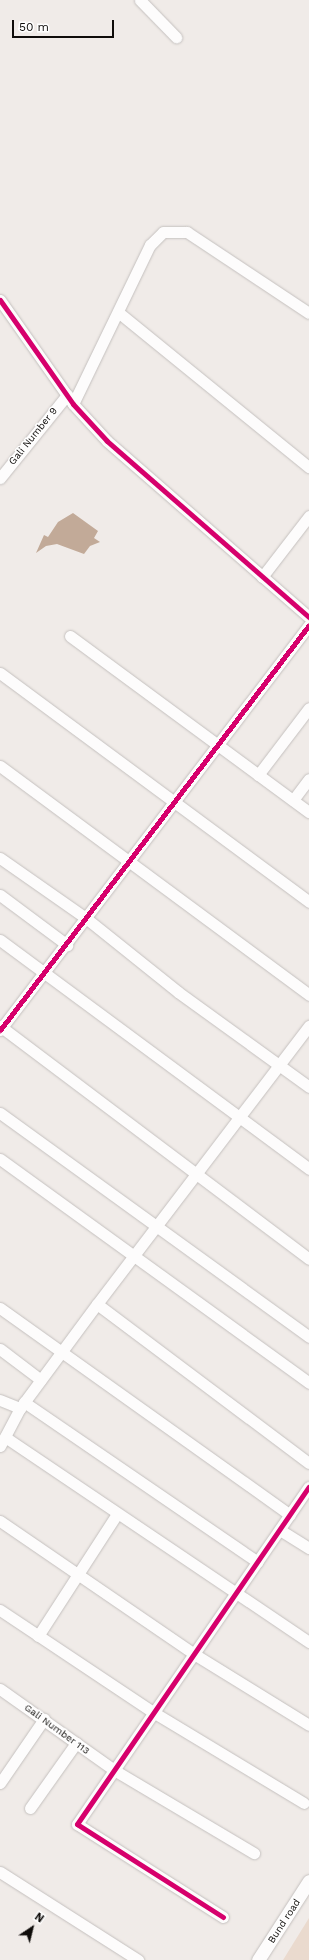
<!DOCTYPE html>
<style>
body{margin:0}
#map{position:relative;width:309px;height:1960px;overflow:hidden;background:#f0ebe8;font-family:"Work Sans",sans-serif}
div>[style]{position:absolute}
.green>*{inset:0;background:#eadace}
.water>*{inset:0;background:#c2aa98}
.roads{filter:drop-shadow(0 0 1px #c4c0be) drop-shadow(0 0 1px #c4c0be)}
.minor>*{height:11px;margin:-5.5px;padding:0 5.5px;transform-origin:5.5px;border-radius:5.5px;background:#fdfcfc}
.tertiary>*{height:13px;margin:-6.5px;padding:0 6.5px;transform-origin:6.5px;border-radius:6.5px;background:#fdfcfc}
.cycleway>*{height:5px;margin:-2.5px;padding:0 2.5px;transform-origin:2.5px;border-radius:2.5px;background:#d6006c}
span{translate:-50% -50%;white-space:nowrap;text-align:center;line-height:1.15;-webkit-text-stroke:3px #fff;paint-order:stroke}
.street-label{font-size:10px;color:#0f0c0a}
.north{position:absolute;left:12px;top:1908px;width:40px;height:40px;-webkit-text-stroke:3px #fff;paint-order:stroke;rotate:35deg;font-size:11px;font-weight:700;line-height:16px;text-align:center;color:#0f0c0a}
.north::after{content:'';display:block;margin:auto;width:14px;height:18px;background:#0f0c0a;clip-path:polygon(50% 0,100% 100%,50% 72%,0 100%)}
.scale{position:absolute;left:12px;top:20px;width:102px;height:18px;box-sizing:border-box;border:2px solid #0f0c0a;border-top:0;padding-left:5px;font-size:12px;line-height:14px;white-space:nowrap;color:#0f0c0a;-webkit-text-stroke:3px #fff;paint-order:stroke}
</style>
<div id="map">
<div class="green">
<i style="clip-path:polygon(309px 1918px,309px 1960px,283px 1960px)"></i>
</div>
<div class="water">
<i style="clip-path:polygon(73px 513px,98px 531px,94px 538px,100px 542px,90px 546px,84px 554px,57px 544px,46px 546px,36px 553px,44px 535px,48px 537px,58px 522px)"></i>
</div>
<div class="roads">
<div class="minor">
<i style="left:140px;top:0;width:52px;rotate:45.8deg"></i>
<i style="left:0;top:300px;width:127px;rotate:54.9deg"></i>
<i style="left:73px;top:404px;width:50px;rotate:47.4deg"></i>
<i style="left:107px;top:441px;width:268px;rotate:41.1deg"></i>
<i style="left:118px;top:312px;width:246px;rotate:39.1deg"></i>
<i style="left:73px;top:404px;width:177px;rotate:-64.2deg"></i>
<i style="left:150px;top:245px;width:18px;rotate:-45deg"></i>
<i style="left:163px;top:232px;width:24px"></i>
<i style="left:187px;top:232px;width:146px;rotate:33.6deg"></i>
<i style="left:0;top:478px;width:107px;rotate:-51.1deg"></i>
<i style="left:262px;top:577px;width:77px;rotate:-52.4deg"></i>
<i style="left:70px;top:636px;width:297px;rotate:36.4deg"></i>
<i style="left:0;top:673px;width:385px;rotate:36.5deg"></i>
<i style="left:0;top:766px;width:385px;rotate:36.5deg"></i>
<i style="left:258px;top:775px;width:84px;rotate:-52.7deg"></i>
<i style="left:293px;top:800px;width:26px;rotate:-53deg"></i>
<i style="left:0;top:858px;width:106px;rotate:35deg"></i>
<i style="left:87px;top:919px;width:117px;rotate:38.7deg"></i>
<i style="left:178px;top:992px;width:162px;rotate:35.9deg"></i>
<i style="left:0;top:895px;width:84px;rotate:36.7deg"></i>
<i style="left:0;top:940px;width:385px;rotate:36.5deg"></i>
<i style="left:0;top:1026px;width:387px;rotate:37deg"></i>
<i style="left:0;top:1030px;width:509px;rotate:-52.66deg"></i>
<i style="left:0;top:1113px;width:382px;rotate:35.9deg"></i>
<i style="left:0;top:1159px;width:382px;rotate:35.9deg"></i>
<i style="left:97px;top:1304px;width:350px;rotate:-52.7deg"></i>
<i style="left:0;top:1308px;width:356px;rotate:35.5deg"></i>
<i style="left:0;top:1349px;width:51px;rotate:37.1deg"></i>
<i style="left:0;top:1400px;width:22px;rotate:22deg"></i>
<i style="left:24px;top:1402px;width:283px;rotate:34.4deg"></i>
<i style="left:5px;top:1437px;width:367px;rotate:34deg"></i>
<i style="left:0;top:1446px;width:43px;rotate:-62.2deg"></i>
<i style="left:20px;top:1408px;width:129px;rotate:-53.5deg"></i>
<i style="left:97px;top:1304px;width:265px;rotate:36.9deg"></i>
<i style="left:0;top:1521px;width:235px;rotate:34.4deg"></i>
<i style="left:194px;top:1654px;width:135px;rotate:31.7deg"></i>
<i style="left:280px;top:1530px;width:34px;rotate:32deg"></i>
<i style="left:0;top:1610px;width:184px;rotate:33.7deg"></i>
<i style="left:153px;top:1712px;width:176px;rotate:31.1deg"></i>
<i style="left:38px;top:1636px;width:145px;rotate:-57.1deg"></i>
<i style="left:0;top:1689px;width:140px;rotate:35.4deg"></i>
<i style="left:114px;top:1770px;width:163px;rotate:30.7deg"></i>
<i style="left:0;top:1783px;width:78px;rotate:-55.5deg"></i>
<i style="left:30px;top:1808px;width:80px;rotate:-54.7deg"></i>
<i style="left:0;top:1872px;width:164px;rotate:32.5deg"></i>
<i style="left:223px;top:1917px;width:173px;rotate:-147.5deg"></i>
<i style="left:77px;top:1824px;width:409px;rotate:-55.5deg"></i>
</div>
<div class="tertiary">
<i style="left:258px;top:1960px;width:94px;rotate:-57.2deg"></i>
</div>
</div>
<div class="cycleway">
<i style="left:0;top:300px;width:127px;rotate:54.9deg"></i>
<i style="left:73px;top:404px;width:50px;rotate:47.4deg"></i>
<i style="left:107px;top:441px;width:268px;rotate:41.1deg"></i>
<i style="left:0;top:1030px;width:509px;rotate:-52.66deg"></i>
<i style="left:223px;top:1917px;width:173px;rotate:-147.5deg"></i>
<i style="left:77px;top:1824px;width:409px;rotate:-55.5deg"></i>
</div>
<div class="street-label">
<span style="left:33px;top:436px;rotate:-51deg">Gali Number 9</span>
<span style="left:57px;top:1729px;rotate:36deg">Gali Number 113</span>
<span style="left:284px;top:1921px;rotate:-57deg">Bund road</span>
</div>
<div class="north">N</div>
<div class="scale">50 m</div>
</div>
